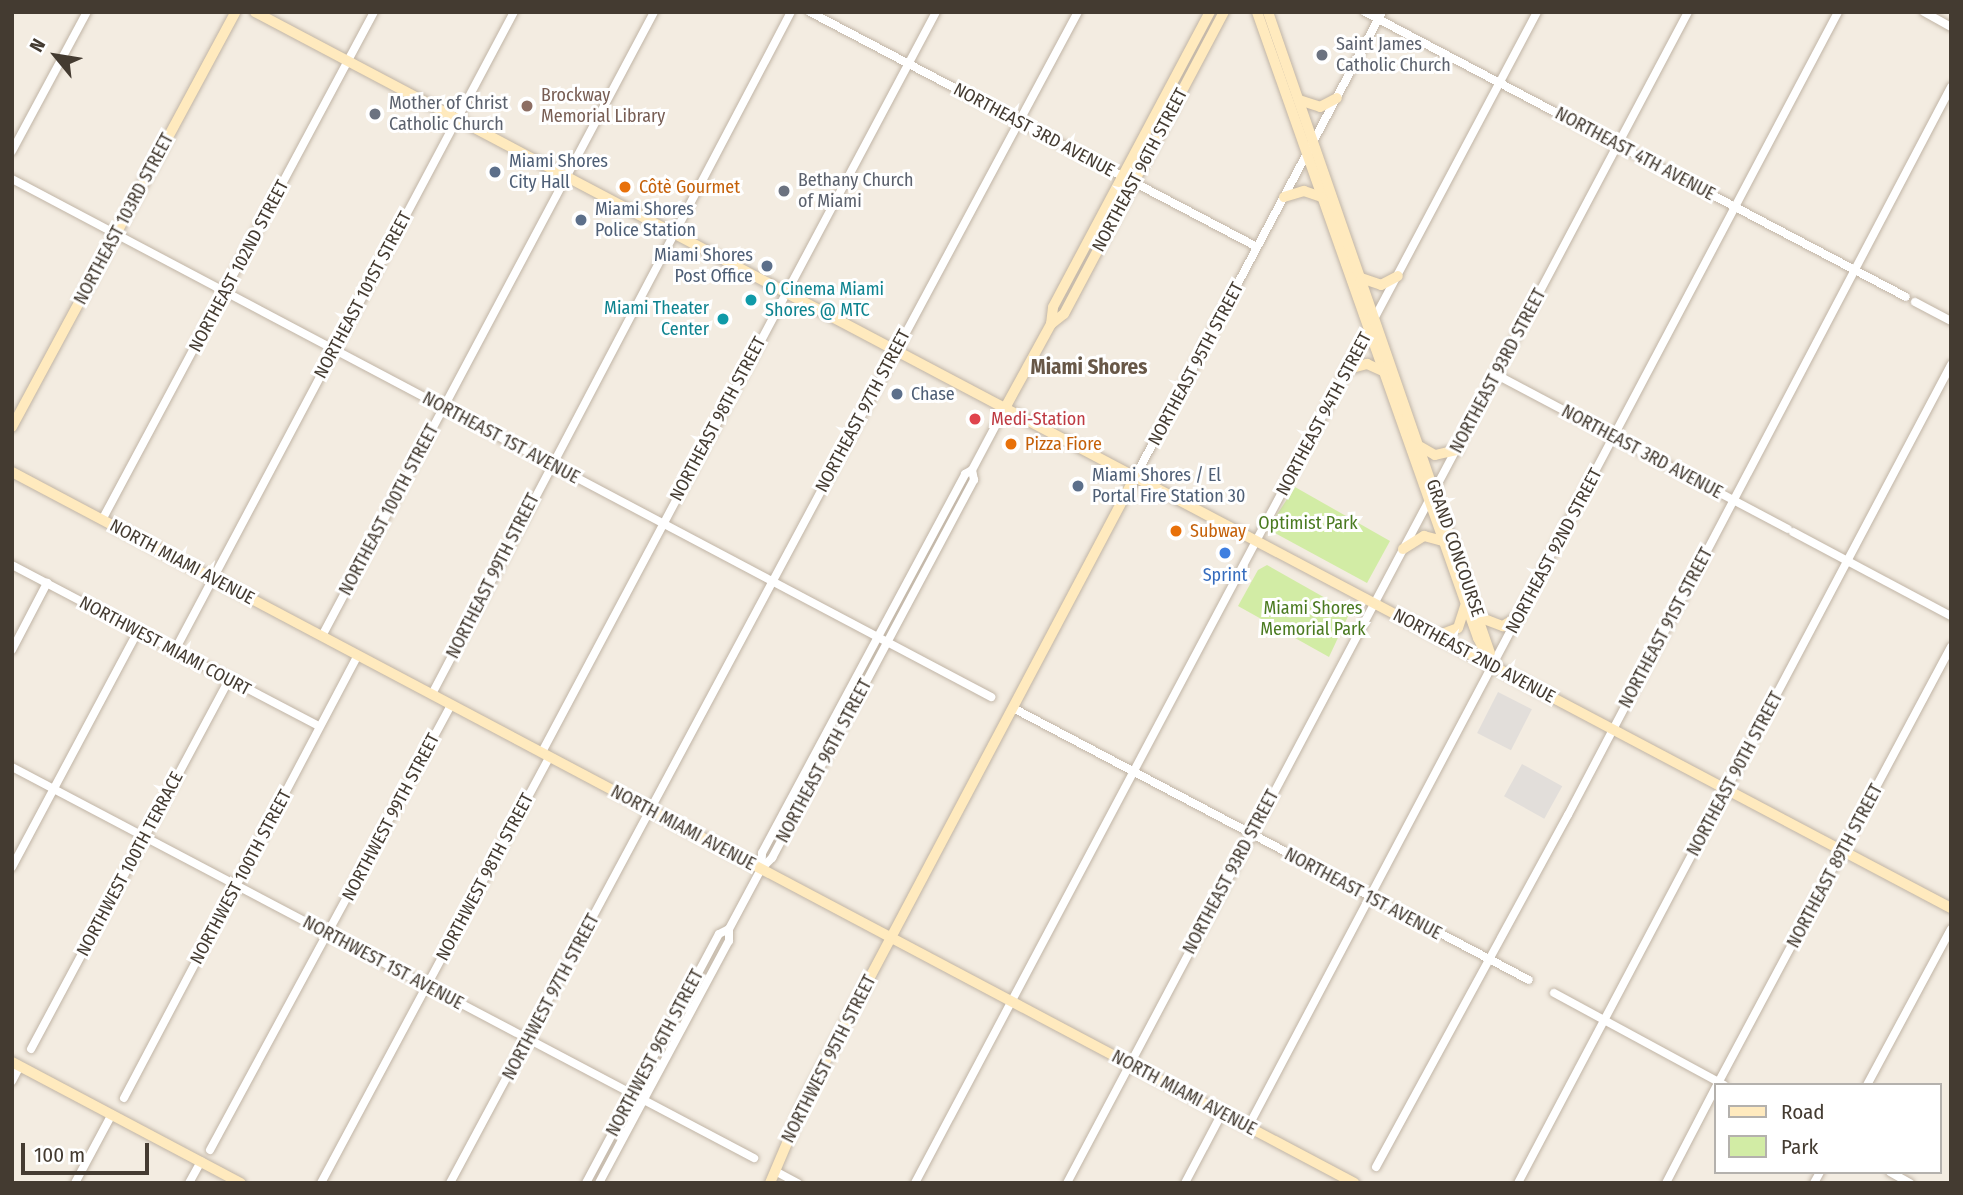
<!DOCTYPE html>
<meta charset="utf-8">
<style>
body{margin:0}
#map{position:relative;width:1963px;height:1195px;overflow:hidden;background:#f3ece1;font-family:"Fira Sans Condensed",sans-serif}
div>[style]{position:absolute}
.green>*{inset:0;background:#d2eca5}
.parking>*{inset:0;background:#e2deda;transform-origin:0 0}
.roads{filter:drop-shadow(0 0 2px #c1b5a6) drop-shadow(0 0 2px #c1b5a6)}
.street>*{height:8px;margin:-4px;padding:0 4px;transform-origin:4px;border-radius:4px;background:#fff}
.secondary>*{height:10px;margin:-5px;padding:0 5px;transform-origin:5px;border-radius:5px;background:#ffeabe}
.dots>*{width:19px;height:19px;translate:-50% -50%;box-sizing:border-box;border:4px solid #fff;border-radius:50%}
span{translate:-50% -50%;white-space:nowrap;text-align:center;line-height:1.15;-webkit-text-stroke:6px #fff;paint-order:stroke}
.worship-label{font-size:18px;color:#5b616d}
.left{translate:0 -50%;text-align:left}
.education-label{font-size:18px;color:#785e54}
.street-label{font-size:18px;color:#443b31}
.service-label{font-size:18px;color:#4e5e75}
.right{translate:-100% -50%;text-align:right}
.food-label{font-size:18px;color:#c56008}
.culture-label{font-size:18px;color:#0d838f}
.health-label{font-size:18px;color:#be3a42}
.park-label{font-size:18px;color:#4a7a20}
.shop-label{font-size:18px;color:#366cbe}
.quarter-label{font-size:21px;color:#685848;font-weight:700}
.frame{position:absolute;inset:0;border:14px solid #443b31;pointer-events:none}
.legend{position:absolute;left:1714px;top:1083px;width:228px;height:91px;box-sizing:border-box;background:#fff;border:2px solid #b4b1ad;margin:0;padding:9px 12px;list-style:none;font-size:21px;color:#443b31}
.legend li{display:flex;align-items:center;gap:14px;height:35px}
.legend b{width:35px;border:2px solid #b4b1ad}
.north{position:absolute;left:21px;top:21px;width:70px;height:70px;-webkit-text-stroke:5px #fff;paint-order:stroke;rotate:300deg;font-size:19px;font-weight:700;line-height:28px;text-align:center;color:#443b31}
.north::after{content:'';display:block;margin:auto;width:24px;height:32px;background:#443b31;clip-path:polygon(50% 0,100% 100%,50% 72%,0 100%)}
.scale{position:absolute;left:21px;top:1143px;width:128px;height:32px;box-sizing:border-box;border:4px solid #443b31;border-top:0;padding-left:9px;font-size:21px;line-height:24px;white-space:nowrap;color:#443b31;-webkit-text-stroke:5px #fff;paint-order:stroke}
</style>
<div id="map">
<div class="green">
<i style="clip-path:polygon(1295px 487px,1390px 541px,1367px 583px,1273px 532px,1272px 522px)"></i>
<i style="clip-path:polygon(1267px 565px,1350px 612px,1329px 657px,1238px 606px,1258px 570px)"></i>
</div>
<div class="parking">
<i style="left:1498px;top:692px;width:38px;height:46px;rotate:27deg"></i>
<i style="left:1522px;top:764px;width:46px;height:37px;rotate:29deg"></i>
</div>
<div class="roads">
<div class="street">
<i style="left:810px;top:12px;width:505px;rotate:27.73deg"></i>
<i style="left:1365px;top:12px;width:611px;rotate:27.78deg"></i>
<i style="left:1924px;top:12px;width:31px;rotate:29deg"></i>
<i style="left:12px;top:151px;width:158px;rotate:-61.7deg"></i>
<i style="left:12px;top:179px;width:1108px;rotate:27.88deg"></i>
<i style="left:1915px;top:302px;width:41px;rotate:27.8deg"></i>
<i style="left:1497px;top:375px;width:329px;rotate:27.9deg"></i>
<i style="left:1135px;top:477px;width:527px;rotate:-62.02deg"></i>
<i style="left:102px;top:520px;width:576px;rotate:-61.83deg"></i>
<i style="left:1793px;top:532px;width:179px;rotate:28deg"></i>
<i style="left:12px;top:565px;width:347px;rotate:27.7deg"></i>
<i style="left:322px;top:636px;width:707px;rotate:-61.98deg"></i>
<i style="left:12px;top:650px;width:76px;rotate:-62.4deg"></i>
<i style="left:175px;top:650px;width:722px;rotate:-62.02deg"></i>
<i style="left:432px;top:694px;width:771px;rotate:-62.24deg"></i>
<i style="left:1013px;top:708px;width:583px;rotate:27.8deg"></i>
<i style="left:542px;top:752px;width:838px;rotate:-61.97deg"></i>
<i style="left:12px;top:767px;width:839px;rotate:27.79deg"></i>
<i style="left:12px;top:867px;width:268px;rotate:-61.9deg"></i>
<i style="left:761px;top:869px;width:16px;rotate:-86deg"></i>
<i style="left:762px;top:853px;width:430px;rotate:-61.8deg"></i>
<i style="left:965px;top:474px;width:8px;rotate:-30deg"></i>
<i style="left:972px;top:470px;width:70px;rotate:-62deg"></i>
<i style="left:1554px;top:993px;width:193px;rotate:28.4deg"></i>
<i style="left:31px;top:1049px;width:420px;rotate:-61.8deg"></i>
<i style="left:12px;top:1081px;width:17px;rotate:-62deg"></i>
<i style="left:1717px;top:1085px;width:497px;rotate:-61.9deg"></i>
<i style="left:1867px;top:1085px;width:177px;rotate:-61.7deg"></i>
<i style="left:124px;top:1098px;width:501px;rotate:-62.16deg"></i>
<i style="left:1248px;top:1127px;width:1261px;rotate:-62.11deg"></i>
<i style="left:210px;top:1150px;width:506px;rotate:-61.56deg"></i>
<i style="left:1376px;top:1167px;width:401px;rotate:-61.4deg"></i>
<i style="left:1568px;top:815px;width:823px;rotate:-62.25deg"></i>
<i style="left:775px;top:1171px;width:26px;rotate:28deg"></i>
<i style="left:1890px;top:1172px;width:23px;rotate:29deg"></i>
<i style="left:75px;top:1183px;width:78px;rotate:-61.8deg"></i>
<i style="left:189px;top:1183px;width:25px;rotate:-61deg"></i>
<i style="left:321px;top:1183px;width:483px;rotate:-61.8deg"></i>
<i style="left:450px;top:1183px;width:1329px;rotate:-61.8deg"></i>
<i style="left:586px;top:1183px;width:282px;rotate:-61.9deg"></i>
<i style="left:719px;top:934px;width:11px;rotate:-27deg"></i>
<i style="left:599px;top:1183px;width:275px;rotate:-61.8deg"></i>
<i style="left:729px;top:941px;width:12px;rotate:-90deg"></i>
<i style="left:729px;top:929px;width:68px;rotate:-61.9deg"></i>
<i style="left:761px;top:869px;width:16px;rotate:-45deg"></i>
<i style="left:772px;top:858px;width:429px;rotate:-61.9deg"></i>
<i style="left:974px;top:480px;width:10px;rotate:-101deg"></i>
<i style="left:915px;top:1183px;width:1326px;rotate:-62.02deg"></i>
<i style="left:1067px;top:1183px;width:1325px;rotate:-62.06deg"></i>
<i style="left:1185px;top:1183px;width:79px;rotate:-62.1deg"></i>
<i style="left:1518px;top:1183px;width:926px;rotate:-62.11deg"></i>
<i style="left:1666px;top:1183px;width:108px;rotate:-62.5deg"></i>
<i style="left:1814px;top:1183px;width:13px;rotate:-61deg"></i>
</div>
<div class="secondary">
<i style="left:255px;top:12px;width:1918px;rotate:27.85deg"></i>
<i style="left:1257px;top:12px;width:664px;rotate:70.56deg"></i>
<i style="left:1478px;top:638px;width:28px;rotate:63deg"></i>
<i style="left:1268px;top:12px;width:678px;rotate:70.9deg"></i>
<i style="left:1299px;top:100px;width:22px;rotate:18deg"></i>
<i style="left:1320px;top:107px;width:19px;rotate:-28deg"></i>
<i style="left:1284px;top:197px;width:21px;rotate:-17deg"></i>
<i style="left:1304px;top:191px;width:18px;rotate:19deg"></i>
<i style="left:1361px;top:278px;width:21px;rotate:19deg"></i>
<i style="left:1381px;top:285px;width:19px;rotate:-28deg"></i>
<i style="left:1051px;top:324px;width:16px;rotate:-38deg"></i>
<i style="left:1064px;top:314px;width:342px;rotate:-62.1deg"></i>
<i style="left:1348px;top:369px;width:20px;rotate:-15deg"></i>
<i style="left:1367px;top:364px;width:17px;rotate:24deg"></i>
<i style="left:1005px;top:408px;width:96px;rotate:-61.3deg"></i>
<i style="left:1051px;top:324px;width:17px;rotate:-83deg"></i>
<i style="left:1053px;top:307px;width:334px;rotate:-62deg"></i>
<i style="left:12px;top:427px;width:471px;rotate:-61.7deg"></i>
<i style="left:1421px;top:447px;width:16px;rotate:30deg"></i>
<i style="left:1435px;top:455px;width:23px;rotate:-13deg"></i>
<i style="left:12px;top:472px;width:1519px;rotate:27.91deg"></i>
<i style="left:1403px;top:549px;width:25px;rotate:-32deg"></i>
<i style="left:1424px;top:536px;width:20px;rotate:15deg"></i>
<i style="left:1479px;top:617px;width:26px;rotate:21deg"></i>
<i style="left:1503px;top:626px;width:19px;rotate:-32deg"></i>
<i style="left:1437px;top:636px;width:22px;rotate:-21deg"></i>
<i style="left:1458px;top:628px;width:23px;rotate:-72deg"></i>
<i style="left:12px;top:1062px;width:259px;rotate:27.9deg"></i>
<i style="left:770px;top:1183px;width:92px;rotate:-67deg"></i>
<i style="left:806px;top:1098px;width:703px;rotate:-62.09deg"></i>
</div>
</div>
<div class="dots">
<i style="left:1322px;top:55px;background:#6b7280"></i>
<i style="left:527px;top:106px;background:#8d6e63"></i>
<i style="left:375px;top:114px;background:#6b7280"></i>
<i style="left:495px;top:172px;background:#5c6f8a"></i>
<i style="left:625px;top:187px;background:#e8710a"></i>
<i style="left:784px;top:191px;background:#6b7280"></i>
<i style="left:581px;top:220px;background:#5c6f8a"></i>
<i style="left:767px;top:266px;background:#5c6f8a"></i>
<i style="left:751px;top:300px;background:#0f9aa8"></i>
<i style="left:723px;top:319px;background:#0f9aa8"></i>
<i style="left:897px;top:394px;background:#5c6f8a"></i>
<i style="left:975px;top:419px;background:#e0444e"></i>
<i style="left:1011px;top:444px;background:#e8710a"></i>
<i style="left:1078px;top:486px;background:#5c6f8a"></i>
<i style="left:1176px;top:531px;background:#e8710a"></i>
<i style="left:1225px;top:553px;background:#3f7fe0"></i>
</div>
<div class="worship-label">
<span class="left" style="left:1336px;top:55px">Saint James<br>Catholic Church</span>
<span class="left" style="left:389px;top:114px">Mother of Christ<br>Catholic Church</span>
<span class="left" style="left:798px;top:191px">Bethany Church<br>of Miami</span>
</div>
<div class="education-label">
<span class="left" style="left:541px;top:106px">Brockway<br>Memorial Library</span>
</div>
<div class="street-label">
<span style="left:1034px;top:130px;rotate:28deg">NORTHEAST 3RD AVENUE</span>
<span style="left:1635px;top:154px;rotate:28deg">NORTHEAST 4TH AVENUE</span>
<span style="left:1140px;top:170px;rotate:-62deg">NORTHEAST 96TH STREET</span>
<span style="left:124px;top:219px;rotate:-62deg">NORTHEAST 103RD STREET</span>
<span style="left:239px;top:266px;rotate:-62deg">NORTHEAST 102ND STREET</span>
<span style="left:363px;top:295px;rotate:-62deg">NORTHEAST 101ST STREET</span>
<span style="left:1196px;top:364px;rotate:-62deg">NORTHEAST 95TH STREET</span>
<span style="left:1498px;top:371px;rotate:-62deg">NORTHEAST 93RD STREET</span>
<span style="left:863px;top:411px;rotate:-62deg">NORTHEAST 97TH STREET</span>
<span style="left:1324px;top:414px;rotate:-62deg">NORTHEAST 94TH STREET</span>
<span style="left:718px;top:419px;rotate:-62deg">NORTHEAST 98TH STREET</span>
<span style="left:501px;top:438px;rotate:28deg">NORTHEAST 1ST AVENUE</span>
<span style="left:1642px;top:452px;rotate:28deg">NORTHEAST 3RD AVENUE</span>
<span style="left:389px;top:510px;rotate:-62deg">NORTHEAST 100TH STREET</span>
<span style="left:1455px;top:548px;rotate:71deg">GRAND CONCOURSE</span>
<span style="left:1554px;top:551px;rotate:-62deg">NORTHEAST 92ND STREET</span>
<span style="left:182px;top:562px;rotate:28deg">NORTH MIAMI AVENUE</span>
<span style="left:493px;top:576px;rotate:-63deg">NORTHEAST 99TH STREET</span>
<span style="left:1666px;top:628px;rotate:-62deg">NORTHEAST 91ST STREET</span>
<span style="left:165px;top:646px;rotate:28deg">NORTHWEST MIAMI COURT</span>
<span style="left:1474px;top:656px;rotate:28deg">NORTHEAST 2ND AVENUE</span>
<span style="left:824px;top:761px;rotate:-62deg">NORTHEAST 96TH STREET</span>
<span style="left:1735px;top:774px;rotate:-62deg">NORTHEAST 90TH STREET</span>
<span style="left:391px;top:817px;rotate:-62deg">NORTHWEST 99TH STREET</span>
<span style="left:683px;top:828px;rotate:28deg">NORTH MIAMI AVENUE</span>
<span style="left:130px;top:864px;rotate:-62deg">NORTHWEST 100TH TERRACE</span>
<span style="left:1835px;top:866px;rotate:-62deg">NORTHEAST 89TH STREET</span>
<span style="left:1231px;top:872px;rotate:-62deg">NORTHEAST 93RD STREET</span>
<span style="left:241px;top:877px;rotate:-62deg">NORTHWEST 100TH STREET</span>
<span style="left:485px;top:877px;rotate:-62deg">NORTHWEST 98TH STREET</span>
<span style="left:1363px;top:894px;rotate:28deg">NORTHEAST 1ST AVENUE</span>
<span style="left:383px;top:963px;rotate:28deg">NORTHWEST 1ST AVENUE</span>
<span style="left:551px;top:997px;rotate:-62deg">NORTHWEST 97TH STREET</span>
<span style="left:655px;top:1053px;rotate:-62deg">NORTHWEST 96TH STREET</span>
<span style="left:829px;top:1059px;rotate:-63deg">NORTHWEST 95TH STREET</span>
<span style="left:1184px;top:1093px;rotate:28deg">NORTH MIAMI AVENUE</span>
</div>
<div class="service-label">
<span class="left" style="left:509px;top:172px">Miami Shores<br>City Hall</span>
<span class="left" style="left:595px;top:220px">Miami Shores<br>Police Station</span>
<span class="right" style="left:753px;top:266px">Miami Shores<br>Post Office</span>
<span class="left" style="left:911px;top:394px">Chase</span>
<span class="left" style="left:1092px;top:486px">Miami Shores / El<br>Portal Fire Station 30</span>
</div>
<div class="food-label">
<span class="left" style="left:639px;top:187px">Côtè Gourmet</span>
<span class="left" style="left:1025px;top:444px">Pizza Fiore</span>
<span class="left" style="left:1190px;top:531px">Subway</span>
</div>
<div class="culture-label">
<span class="left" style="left:765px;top:300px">O Cinema Miami<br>Shores @ MTC</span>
<span class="right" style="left:709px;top:319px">Miami Theater<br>Center</span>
</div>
<div class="health-label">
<span class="left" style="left:991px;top:419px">Medi-Station</span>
</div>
<div class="park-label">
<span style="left:1308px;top:523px">Optimist Park</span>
<span style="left:1313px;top:619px">Miami Shores<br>Memorial Park</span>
</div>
<div class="shop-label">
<span style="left:1225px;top:575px">Sprint</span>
</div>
<div class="quarter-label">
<span style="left:1089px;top:367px">Miami Shores</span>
</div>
<div class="frame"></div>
<ul class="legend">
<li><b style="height:9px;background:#ffeabe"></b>Road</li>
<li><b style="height:19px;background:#d2eca5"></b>Park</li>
</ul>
<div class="north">N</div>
<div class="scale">100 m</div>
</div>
